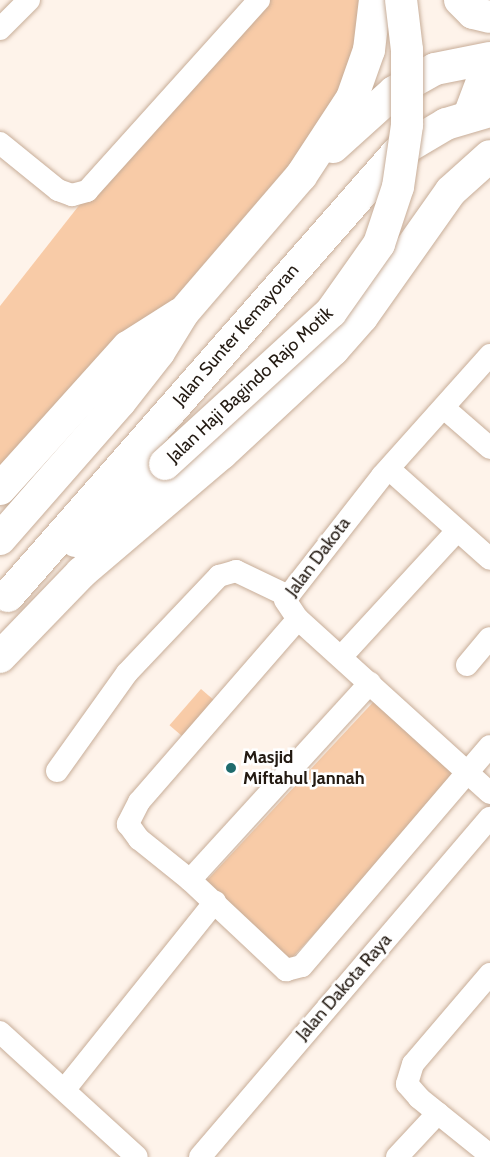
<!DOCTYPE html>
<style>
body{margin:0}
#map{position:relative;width:490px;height:1157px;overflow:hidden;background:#fef3ea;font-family:Cabin,sans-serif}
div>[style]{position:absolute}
.green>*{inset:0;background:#f8cba7;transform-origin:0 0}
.roads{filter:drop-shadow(0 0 2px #c7ad98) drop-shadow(0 0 2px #c7ad98)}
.street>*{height:22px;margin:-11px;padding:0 11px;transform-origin:11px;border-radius:11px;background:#fff}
.secondary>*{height:32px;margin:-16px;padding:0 16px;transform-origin:16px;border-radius:16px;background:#fff}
.bridges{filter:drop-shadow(0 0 2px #c7ad98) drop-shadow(0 0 2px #c7ad98)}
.secondary-bridge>*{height:32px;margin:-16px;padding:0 16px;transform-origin:16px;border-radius:16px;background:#fff}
.dots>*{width:16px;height:16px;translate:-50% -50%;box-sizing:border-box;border:3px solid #fff;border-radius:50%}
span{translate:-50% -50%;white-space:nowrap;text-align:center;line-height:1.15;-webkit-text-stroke:5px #fff;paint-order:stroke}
.street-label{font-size:18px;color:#231a12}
.poi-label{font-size:18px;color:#231a12;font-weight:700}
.left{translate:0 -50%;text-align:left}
</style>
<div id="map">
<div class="green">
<i style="clip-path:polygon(256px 0,375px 0,369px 50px,301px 176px,0 490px,0 306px,99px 180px)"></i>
<i style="left:201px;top:689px;width:20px;height:48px;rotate:41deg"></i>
<i style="left:377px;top:698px;width:115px;height:251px;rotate:43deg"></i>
</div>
<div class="roads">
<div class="street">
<i style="left:0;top:29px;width:41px;rotate:-45deg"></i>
<i style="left:0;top:143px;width:75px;rotate:39deg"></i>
<i style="left:58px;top:190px;width:15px;rotate:20deg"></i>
<i style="left:72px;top:195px;width:16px;rotate:-15deg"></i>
<i style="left:87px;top:191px;width:257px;rotate:-48deg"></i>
<i style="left:490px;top:355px;width:162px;rotate:131.8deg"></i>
<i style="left:382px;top:476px;width:157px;rotate:128deg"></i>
<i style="left:285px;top:600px;width:23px;rotate:56deg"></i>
<i style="left:298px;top:619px;width:259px;rotate:42.2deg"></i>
<i style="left:444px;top:408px;width:61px;rotate:41deg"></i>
<i style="left:389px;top:469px;width:135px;rotate:41.7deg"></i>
<i style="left:298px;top:619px;width:242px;rotate:131deg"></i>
<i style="left:139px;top:802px;width:25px;rotate:117deg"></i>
<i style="left:128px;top:824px;width:19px;rotate:54deg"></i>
<i style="left:139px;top:839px;width:65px;rotate:38.8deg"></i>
<i style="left:190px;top:880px;width:132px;rotate:43.2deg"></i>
<i style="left:286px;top:970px;width:16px;rotate:-14deg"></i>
<i style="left:302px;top:966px;width:289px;rotate:-49.5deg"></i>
<i style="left:341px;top:657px;width:171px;rotate:-47.4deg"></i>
<i style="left:467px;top:665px;width:35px;rotate:-50deg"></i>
<i style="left:57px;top:771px;width:120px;rotate:-54.5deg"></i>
<i style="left:127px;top:673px;width:134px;rotate:-46.5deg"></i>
<i style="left:219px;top:576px;width:18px;rotate:-16deg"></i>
<i style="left:236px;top:571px;width:55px;rotate:25.6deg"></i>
<i style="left:190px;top:880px;width:267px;rotate:-47.6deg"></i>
<i style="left:490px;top:974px;width:118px;rotate:130.5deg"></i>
<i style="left:413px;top:1064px;width:21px;rotate:107deg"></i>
<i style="left:407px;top:1084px;width:18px;rotate:49deg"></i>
<i style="left:419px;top:1098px;width:91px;rotate:38.8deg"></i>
<i style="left:0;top:1032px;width:185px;rotate:42.4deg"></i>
<i style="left:65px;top:1089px;width:240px;rotate:-51.3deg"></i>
<i style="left:200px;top:1157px;width:446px;rotate:-49.5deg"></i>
<i style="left:397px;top:1157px;width:60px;rotate:-47deg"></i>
</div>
<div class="secondary">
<i style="left:460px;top:0;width:18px;rotate:45deg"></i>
<i style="left:473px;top:13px;width:17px;rotate:13deg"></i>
<i style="left:469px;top:116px;width:60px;rotate:-69.4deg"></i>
<i style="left:333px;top:147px;width:82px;rotate:-42deg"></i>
<i style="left:394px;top:92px;width:47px;rotate:-29.3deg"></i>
<i style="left:435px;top:69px;width:56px;rotate:-11.3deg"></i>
<i style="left:0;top:489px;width:191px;rotate:-48deg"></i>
<i style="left:128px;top:347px;width:62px;rotate:-32.4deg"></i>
<i style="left:0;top:539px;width:182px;rotate:-48.8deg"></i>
<i style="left:120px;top:402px;width:63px;rotate:-52deg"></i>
<i style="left:159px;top:352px;width:46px;rotate:-58.4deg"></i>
<i style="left:183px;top:313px;width:181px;rotate:-49.3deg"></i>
<i style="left:301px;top:176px;width:93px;rotate:-56.8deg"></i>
<i style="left:352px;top:98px;width:51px;rotate:-70.5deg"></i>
<i style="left:369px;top:50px;width:50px;rotate:-83.2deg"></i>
<i style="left:76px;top:541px;width:118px;rotate:-40.9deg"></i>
<i style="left:8px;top:596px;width:590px;rotate:-48.71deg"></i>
<i style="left:397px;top:153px;width:57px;rotate:-30.6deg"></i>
<i style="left:446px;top:124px;width:46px;rotate:-16.5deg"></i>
<i style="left:0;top:657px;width:117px;rotate:-46deg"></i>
<i style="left:81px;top:573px;width:184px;rotate:-40.4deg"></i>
<i style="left:221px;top:454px;width:153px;rotate:-42.9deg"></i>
<i style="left:333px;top:350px;width:44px;rotate:-48.7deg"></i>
<i style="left:362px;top:317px;width:154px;rotate:-54.8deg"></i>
<i style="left:451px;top:191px;width:52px;rotate:-41.9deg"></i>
</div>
</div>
<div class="bridges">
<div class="secondary-bridge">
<i style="left:165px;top:464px;width:225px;rotate:-42.5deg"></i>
<i style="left:331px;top:312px;width:83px;rotate:-54.8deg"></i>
<i style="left:379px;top:244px;width:60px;rotate:-71.6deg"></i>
<i style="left:398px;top:187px;width:63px;rotate:-81.7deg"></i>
<i style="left:407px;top:125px;width:75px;rotate:-90deg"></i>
<i style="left:407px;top:50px;width:50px;rotate:-96.8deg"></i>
</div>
</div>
<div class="dots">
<i style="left:231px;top:768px;background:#1f6b6d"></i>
</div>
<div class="street-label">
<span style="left:236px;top:335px;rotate:-49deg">Jalan Sunter Kemayoran</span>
<span style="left:250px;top:385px;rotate:-43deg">Jalan Haji Bagindo Rajo Motik</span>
<span style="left:318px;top:557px;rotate:-53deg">Jalan Dakota</span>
<span style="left:344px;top:987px;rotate:-49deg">Jalan Dakota Raya</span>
</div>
<div class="poi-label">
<span class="left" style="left:243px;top:768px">Masjid<br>Miftahul Jannah</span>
</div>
</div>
